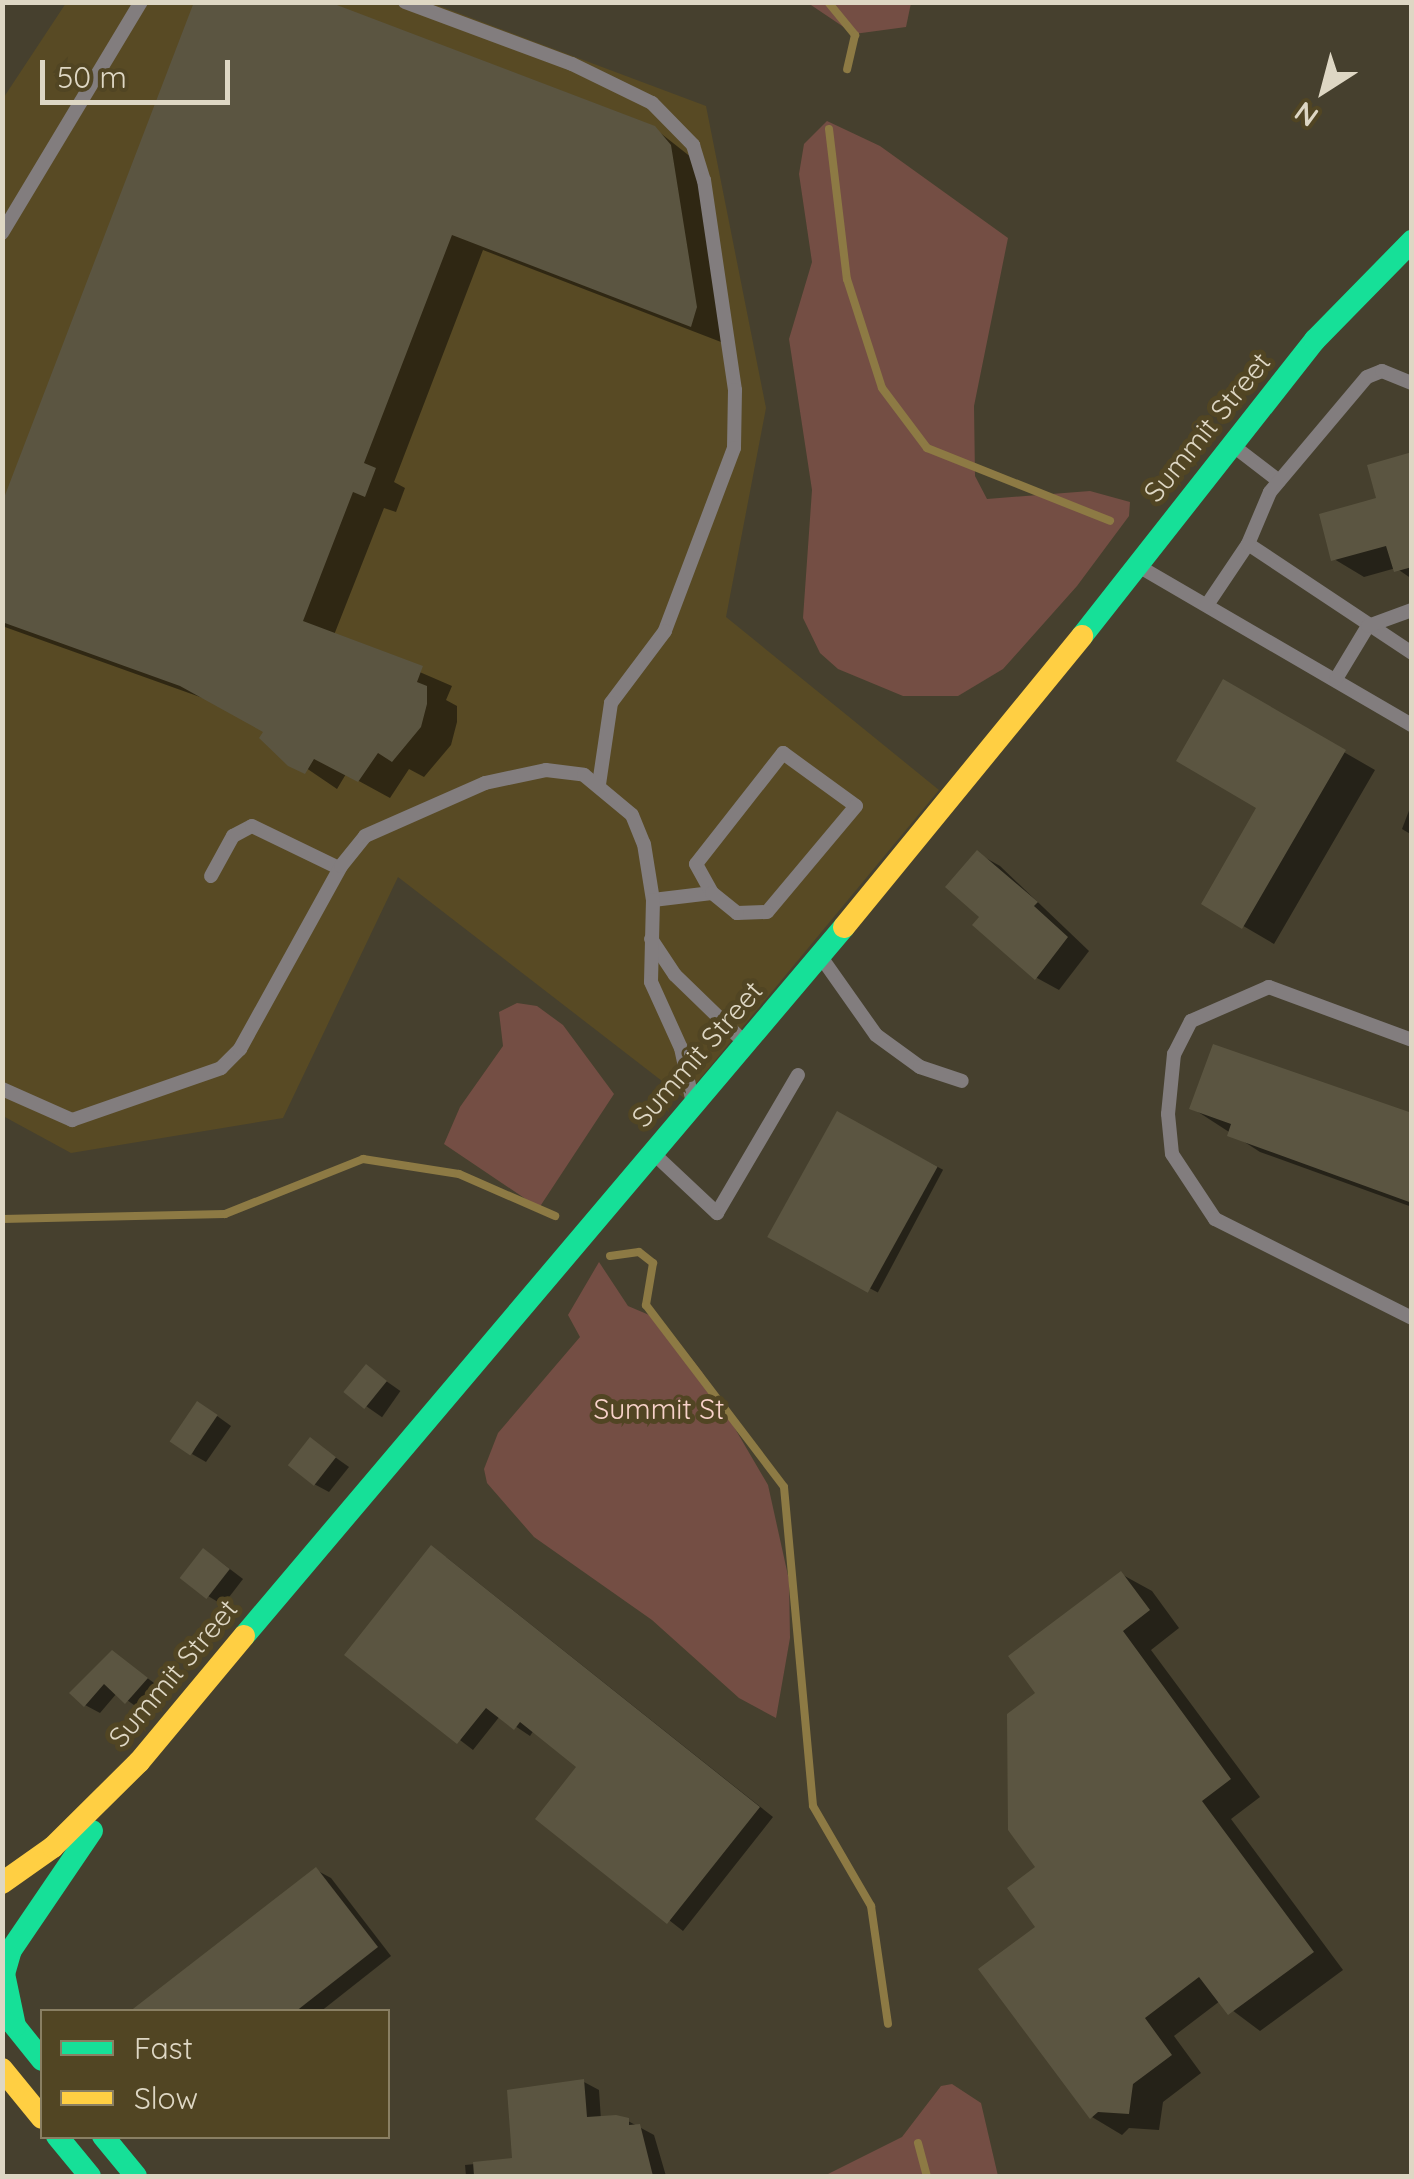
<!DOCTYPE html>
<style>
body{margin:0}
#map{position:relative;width:1414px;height:2179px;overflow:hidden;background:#46402e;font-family:Quicksand,sans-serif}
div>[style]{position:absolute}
.built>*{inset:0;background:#584a24}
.green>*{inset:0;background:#744e44}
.shadow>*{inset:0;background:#0007;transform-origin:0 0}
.stream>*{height:8px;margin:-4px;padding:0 4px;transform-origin:4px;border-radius:4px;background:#8d7a44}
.building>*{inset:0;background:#5b5541;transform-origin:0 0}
.lane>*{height:14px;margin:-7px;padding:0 7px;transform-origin:7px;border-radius:7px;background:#827d7e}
.fast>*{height:22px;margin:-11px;padding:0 11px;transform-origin:11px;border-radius:11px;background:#16e098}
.slow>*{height:22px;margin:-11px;padding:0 11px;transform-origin:11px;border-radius:11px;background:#ffcf43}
span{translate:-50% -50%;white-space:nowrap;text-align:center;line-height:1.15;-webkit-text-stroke:10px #514523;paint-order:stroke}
.street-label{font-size:28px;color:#ded7c4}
.park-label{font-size:28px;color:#f8d2ca}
.frame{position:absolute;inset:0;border:5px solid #ded7c4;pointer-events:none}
.legend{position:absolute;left:40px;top:2009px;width:350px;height:130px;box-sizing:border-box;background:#514523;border:2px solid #897f63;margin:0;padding:12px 18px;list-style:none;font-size:30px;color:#ded7c4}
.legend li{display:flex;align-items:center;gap:20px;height:50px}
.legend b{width:50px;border:2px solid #897f63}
.north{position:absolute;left:1274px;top:40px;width:100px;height:100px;-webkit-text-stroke:8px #514523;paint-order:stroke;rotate:216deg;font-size:28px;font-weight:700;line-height:40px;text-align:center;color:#ded7c4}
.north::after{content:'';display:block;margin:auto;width:35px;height:45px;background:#ded7c4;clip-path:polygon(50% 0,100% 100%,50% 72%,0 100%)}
.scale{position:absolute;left:40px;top:60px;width:190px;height:45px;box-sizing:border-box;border:5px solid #ded7c4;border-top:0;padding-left:12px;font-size:30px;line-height:35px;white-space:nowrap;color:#ded7c4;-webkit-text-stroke:8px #514523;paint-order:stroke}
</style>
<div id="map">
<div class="built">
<i style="clip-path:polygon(429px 2px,706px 106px,766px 408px,726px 617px,939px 790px,684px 1098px,398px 877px,283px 1118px,71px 1153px,3px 1116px,2px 100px,66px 3px)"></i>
</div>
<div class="green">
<i style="clip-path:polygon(808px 3px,911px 3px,906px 27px,854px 34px)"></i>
<i style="clip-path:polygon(827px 121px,880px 146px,1008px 238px,974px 406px,975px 476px,987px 499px,1090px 491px,1130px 502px,1129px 516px,1077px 586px,1003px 669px,958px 696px,903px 696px,838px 669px,820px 653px,803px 618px,812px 490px,789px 339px,812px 262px,799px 174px,804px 144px)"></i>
<i style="clip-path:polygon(517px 1003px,537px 1006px,563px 1025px,614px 1094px,539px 1208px,444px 1144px,460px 1107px,503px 1046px,499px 1012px)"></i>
<i style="clip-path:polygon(599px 1262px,628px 1306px,661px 1320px,702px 1372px,768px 1485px,789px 1580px,790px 1638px,776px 1718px,739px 1698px,652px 1620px,534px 1537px,487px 1483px,484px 1469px,498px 1433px,580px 1337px,568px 1315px)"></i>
<i style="clip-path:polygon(952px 2084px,981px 2103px,998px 2176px,824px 2176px,902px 2137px,941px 2086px)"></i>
</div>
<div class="shadow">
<i style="clip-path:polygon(197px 2px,654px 128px,701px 165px,721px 342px,483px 250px,394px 482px,405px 488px,396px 512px,384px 508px,334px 635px,452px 686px,446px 700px,457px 706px,457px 722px,451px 745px,424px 777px,409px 769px,390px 798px,346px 774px,337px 789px,262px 738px,266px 731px,214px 702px,2px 626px,2px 509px)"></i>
<i style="clip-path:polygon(1412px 455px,1412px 579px,1396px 568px,1364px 577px,1334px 559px)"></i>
<i style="clip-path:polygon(1224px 683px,1375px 770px,1274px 944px,1204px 903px,1260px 808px)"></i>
<i style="clip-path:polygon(1410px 808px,1412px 809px,1412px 835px,1402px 829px)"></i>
<i style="clip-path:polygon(977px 853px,1000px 866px,1089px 951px,1059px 990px,1037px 978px,983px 916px)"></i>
<i style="clip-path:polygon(1192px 1108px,1412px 1116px,1412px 1207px,1260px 1152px)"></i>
<i style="left:838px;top:1114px;width:119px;height:139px;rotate:28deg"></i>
<i style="left:366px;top:1367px;width:42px;height:32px;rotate:35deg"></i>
<i style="clip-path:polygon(213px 1413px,231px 1426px,206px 1462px,192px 1454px)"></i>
<i style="clip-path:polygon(311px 1440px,349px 1467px,329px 1492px,314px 1484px)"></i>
<i style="clip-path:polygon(446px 1557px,773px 1817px,683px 1931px,538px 1818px,580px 1766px,534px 1730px,530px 1736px,500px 1716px,473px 1750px,348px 1654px)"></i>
<i style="clip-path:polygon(218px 1560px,243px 1579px,223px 1605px,208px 1596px)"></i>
<i style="clip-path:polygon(1121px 1574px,1152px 1591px,1179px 1628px,1151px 1650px,1260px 1797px,1231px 1819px,1343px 1970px,1260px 2031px,1220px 2001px,1174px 2036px,1201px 2073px,1163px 2102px,1159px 2130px,1129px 2128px,1122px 2135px,1092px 2117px,1038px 1927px,1038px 1694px)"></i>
<i style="clip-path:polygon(113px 1653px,161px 1688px,141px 1710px,117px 1693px,100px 1713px,85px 1705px)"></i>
<i style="clip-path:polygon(316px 1870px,331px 1878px,391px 1956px,320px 2012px,135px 2012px)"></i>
<i style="clip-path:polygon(584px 2082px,599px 2090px,601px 2120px,628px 2121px,654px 2135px,666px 2176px,466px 2176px,465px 2165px,515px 2160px)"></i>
</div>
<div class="stream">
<i style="left:828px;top:2px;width:43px;rotate:50.7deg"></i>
<i style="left:855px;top:35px;width:35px;rotate:103deg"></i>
<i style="left:829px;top:129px;width:151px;rotate:83.2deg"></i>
<i style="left:847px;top:279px;width:114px;rotate:72.2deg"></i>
<i style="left:882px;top:388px;width:75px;rotate:53.1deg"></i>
<i style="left:927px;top:448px;width:197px;rotate:21.7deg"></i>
<i style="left:2px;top:1219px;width:223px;rotate:-1.3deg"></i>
<i style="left:225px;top:1214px;width:149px;rotate:-21.7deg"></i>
<i style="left:363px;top:1159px;width:97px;rotate:8.9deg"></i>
<i style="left:459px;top:1174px;width:105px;rotate:23.6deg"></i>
<i style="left:610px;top:1256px;width:29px;rotate:-8deg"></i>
<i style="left:639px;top:1252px;width:18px;rotate:38deg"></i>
<i style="left:653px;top:1263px;width:43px;rotate:99.5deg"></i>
<i style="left:646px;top:1305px;width:228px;rotate:52.8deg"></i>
<i style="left:784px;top:1487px;width:320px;rotate:84.8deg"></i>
<i style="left:813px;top:1806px;width:116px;rotate:59.9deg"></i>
<i style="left:871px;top:1906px;width:119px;rotate:81.8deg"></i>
<i style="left:918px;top:2143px;width:34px;rotate:75deg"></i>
</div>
<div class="building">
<i style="clip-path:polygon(194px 2px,329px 2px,655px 126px,671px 145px,697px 307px,691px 327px,452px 235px,364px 463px,376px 468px,365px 497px,353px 492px,303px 621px,423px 666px,417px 682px,427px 686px,427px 704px,421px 727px,392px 762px,378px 753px,358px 782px,314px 759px,305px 774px,288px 766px,259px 738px,263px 732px,180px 686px,2px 622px,2px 503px)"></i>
<i style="clip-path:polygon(1412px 452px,1412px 567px,1394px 572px,1386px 546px,1331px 561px,1319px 514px,1376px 498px,1367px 465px)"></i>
<i style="clip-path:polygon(1223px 679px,1346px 750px,1242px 929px,1201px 904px,1256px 808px,1176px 761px)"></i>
<i style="clip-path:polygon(977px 850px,1038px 902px,1034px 906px,1068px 937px,1035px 980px,972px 925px,979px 917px,945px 887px)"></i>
<i style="clip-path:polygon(1213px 1044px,1412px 1113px,1412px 1203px,1227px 1136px,1231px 1124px,1189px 1109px)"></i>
<i style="left:837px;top:1111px;width:115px;height:144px;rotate:29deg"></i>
<i style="left:366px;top:1364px;width:27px;height:36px;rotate:39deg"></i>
<i style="left:197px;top:1401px;width:25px;height:49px;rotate:34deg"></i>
<i style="left:310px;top:1437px;width:33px;height:36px;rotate:38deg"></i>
<i style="clip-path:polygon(431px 1545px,760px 1807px,667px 1924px,535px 1819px,576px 1767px,520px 1722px,514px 1730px,486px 1708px,457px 1744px,344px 1655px)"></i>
<i style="left:203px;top:1548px;width:34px;height:38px;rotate:38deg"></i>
<i style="clip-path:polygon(1121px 1571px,1150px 1610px,1123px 1631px,1231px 1779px,1202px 1801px,1314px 1952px,1228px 2015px,1199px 1977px,1145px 2018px,1172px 2055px,1133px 2084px,1129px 2114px,1098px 2112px,1090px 2119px,978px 1969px,1035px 1927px,1007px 1888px,1035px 1867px,1008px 1830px,1007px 1714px,1035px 1693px,1008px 1656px)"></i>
<i style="clip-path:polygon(112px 1650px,148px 1678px,125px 1704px,104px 1684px,84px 1707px,69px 1693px)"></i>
<i style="clip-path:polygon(316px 1867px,378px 1947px,295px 2012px,129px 2012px)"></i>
<i style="clip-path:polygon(584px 2079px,587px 2117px,616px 2115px,629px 2118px,629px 2125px,640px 2124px,653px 2176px,474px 2176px,473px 2162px,512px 2158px,507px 2090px)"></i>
</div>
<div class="lane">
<i style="left:405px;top:2px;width:178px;rotate:20.4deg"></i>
<i style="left:572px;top:64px;width:89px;rotate:26deg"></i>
<i style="left:652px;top:103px;width:59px;rotate:45.7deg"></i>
<i style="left:693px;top:145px;width:37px;rotate:73deg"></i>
<i style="left:704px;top:180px;width:212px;rotate:81.6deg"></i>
<i style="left:735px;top:390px;width:58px;rotate:91deg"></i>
<i style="left:734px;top:448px;width:196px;rotate:110.7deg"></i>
<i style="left:665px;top:631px;width:90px;rotate:126.9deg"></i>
<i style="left:611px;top:703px;width:82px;rotate:98.4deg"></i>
<i style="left:2px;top:233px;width:270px;rotate:-59deg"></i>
<i style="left:1236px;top:448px;width:54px;rotate:37.5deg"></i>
<i style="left:1248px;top:544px;width:56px;rotate:-67.1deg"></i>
<i style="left:1270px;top:492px;width:150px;rotate:-49.9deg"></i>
<i style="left:1367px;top:377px;width:16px;rotate:-22deg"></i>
<i style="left:1382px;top:371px;width:32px;rotate:22deg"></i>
<i style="left:1140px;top:567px;width:315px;rotate:30.2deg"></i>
<i style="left:1207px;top:605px;width:73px;rotate:-56.1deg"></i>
<i style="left:1248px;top:544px;width:197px;rotate:33.6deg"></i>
<i style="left:1336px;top:679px;width:62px;rotate:-58.9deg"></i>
<i style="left:1368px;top:626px;width:47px;rotate:-20deg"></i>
<i style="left:211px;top:876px;width:46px;rotate:-61.2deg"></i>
<i style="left:233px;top:836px;width:21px;rotate:-28deg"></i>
<i style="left:252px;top:826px;width:97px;rotate:25.8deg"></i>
<i style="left:653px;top:900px;width:59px;rotate:-6.8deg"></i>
<i style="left:712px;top:893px;width:33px;rotate:-119deg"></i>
<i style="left:696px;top:864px;width:141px;rotate:-51.9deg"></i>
<i style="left:783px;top:753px;width:90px;rotate:36deg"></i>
<i style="left:856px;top:806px;width:138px;rotate:130deg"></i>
<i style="left:767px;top:912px;width:30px;rotate:178deg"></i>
<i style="left:737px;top:913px;width:32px;rotate:-141deg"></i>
<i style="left:651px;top:939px;width:43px;rotate:56.3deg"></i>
<i style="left:675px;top:975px;width:95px;rotate:44.1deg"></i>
<i style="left:821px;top:957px;width:95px;rotate:54.8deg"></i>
<i style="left:876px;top:1035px;width:54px;rotate:36deg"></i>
<i style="left:920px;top:1067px;width:44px;rotate:18.4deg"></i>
<i style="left:1412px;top:1040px;width:153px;rotate:-159.7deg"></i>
<i style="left:1269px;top:987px;width:85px;rotate:156.4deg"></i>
<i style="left:1191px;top:1021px;width:37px;rotate:117deg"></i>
<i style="left:1174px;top:1054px;width:60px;rotate:95.7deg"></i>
<i style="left:1168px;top:1114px;width:40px;rotate:84.3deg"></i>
<i style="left:1172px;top:1154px;width:78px;rotate:56.5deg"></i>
<i style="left:1215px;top:1219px;width:220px;rotate:26.7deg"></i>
<i style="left:2px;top:1089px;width:77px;rotate:23.9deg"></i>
<i style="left:72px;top:1120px;width:158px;rotate:-19.2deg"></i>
<i style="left:221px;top:1068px;width:27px;rotate:-45deg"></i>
<i style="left:240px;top:1049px;width:209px;rotate:-61.1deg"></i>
<i style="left:341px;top:866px;width:38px;rotate:-51deg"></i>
<i style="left:365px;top:836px;width:131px;rotate:-23.8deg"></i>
<i style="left:485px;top:783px;width:62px;rotate:-12deg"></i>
<i style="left:546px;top:770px;width:38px;rotate:7deg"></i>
<i style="left:584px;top:775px;width:62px;rotate:39.8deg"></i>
<i style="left:632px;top:815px;width:31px;rotate:68deg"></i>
<i style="left:644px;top:844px;width:57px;rotate:80.9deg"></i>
<i style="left:653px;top:900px;width:82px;rotate:91.4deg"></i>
<i style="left:651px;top:982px;width:72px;rotate:65.6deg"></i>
<i style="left:681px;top:1048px;width:52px;rotate:77.8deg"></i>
<i style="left:653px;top:1153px;width:88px;rotate:43.2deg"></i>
<i style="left:717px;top:1213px;width:160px;rotate:-59.6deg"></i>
</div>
<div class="fast">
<i style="left:1082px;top:636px;width:377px;rotate:-51.8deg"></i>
<i style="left:1315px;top:340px;width:139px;rotate:-45.6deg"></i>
<i style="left:244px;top:1636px;width:929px;rotate:-49.76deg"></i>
<i style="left:2px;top:2010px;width:64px;rotate:51.3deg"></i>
<i style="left:15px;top:2026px;width:53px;rotate:-101.9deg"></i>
<i style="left:4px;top:1974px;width:25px;rotate:-74deg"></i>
<i style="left:11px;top:1950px;width:144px;rotate:-55.8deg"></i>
<i style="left:57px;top:2136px;width:52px;rotate:50.5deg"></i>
<i style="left:103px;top:2136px;width:52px;rotate:50.5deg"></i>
</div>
<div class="slow">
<i style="left:844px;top:927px;width:376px;rotate:-50.7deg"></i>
<i style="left:2px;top:1883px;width:62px;rotate:-35.2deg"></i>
<i style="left:53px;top:1847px;width:121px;rotate:-44.7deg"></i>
<i style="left:139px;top:1762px;width:164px;rotate:-50.2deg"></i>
<i style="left:2px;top:2069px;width:63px;rotate:50.8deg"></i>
</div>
<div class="street-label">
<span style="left:1207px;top:427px;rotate:-51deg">Summit Street</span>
<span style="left:697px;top:1054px;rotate:-49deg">Summit Street</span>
<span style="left:173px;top:1673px;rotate:-50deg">Summit Street</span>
</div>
<div class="park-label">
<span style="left:659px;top:1409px">Summit St</span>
</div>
<div class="frame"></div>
<ul class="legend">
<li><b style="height:12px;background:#16e098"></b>Fast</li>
<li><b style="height:12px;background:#ffcf43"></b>Slow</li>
</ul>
<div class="north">N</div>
<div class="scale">50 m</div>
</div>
